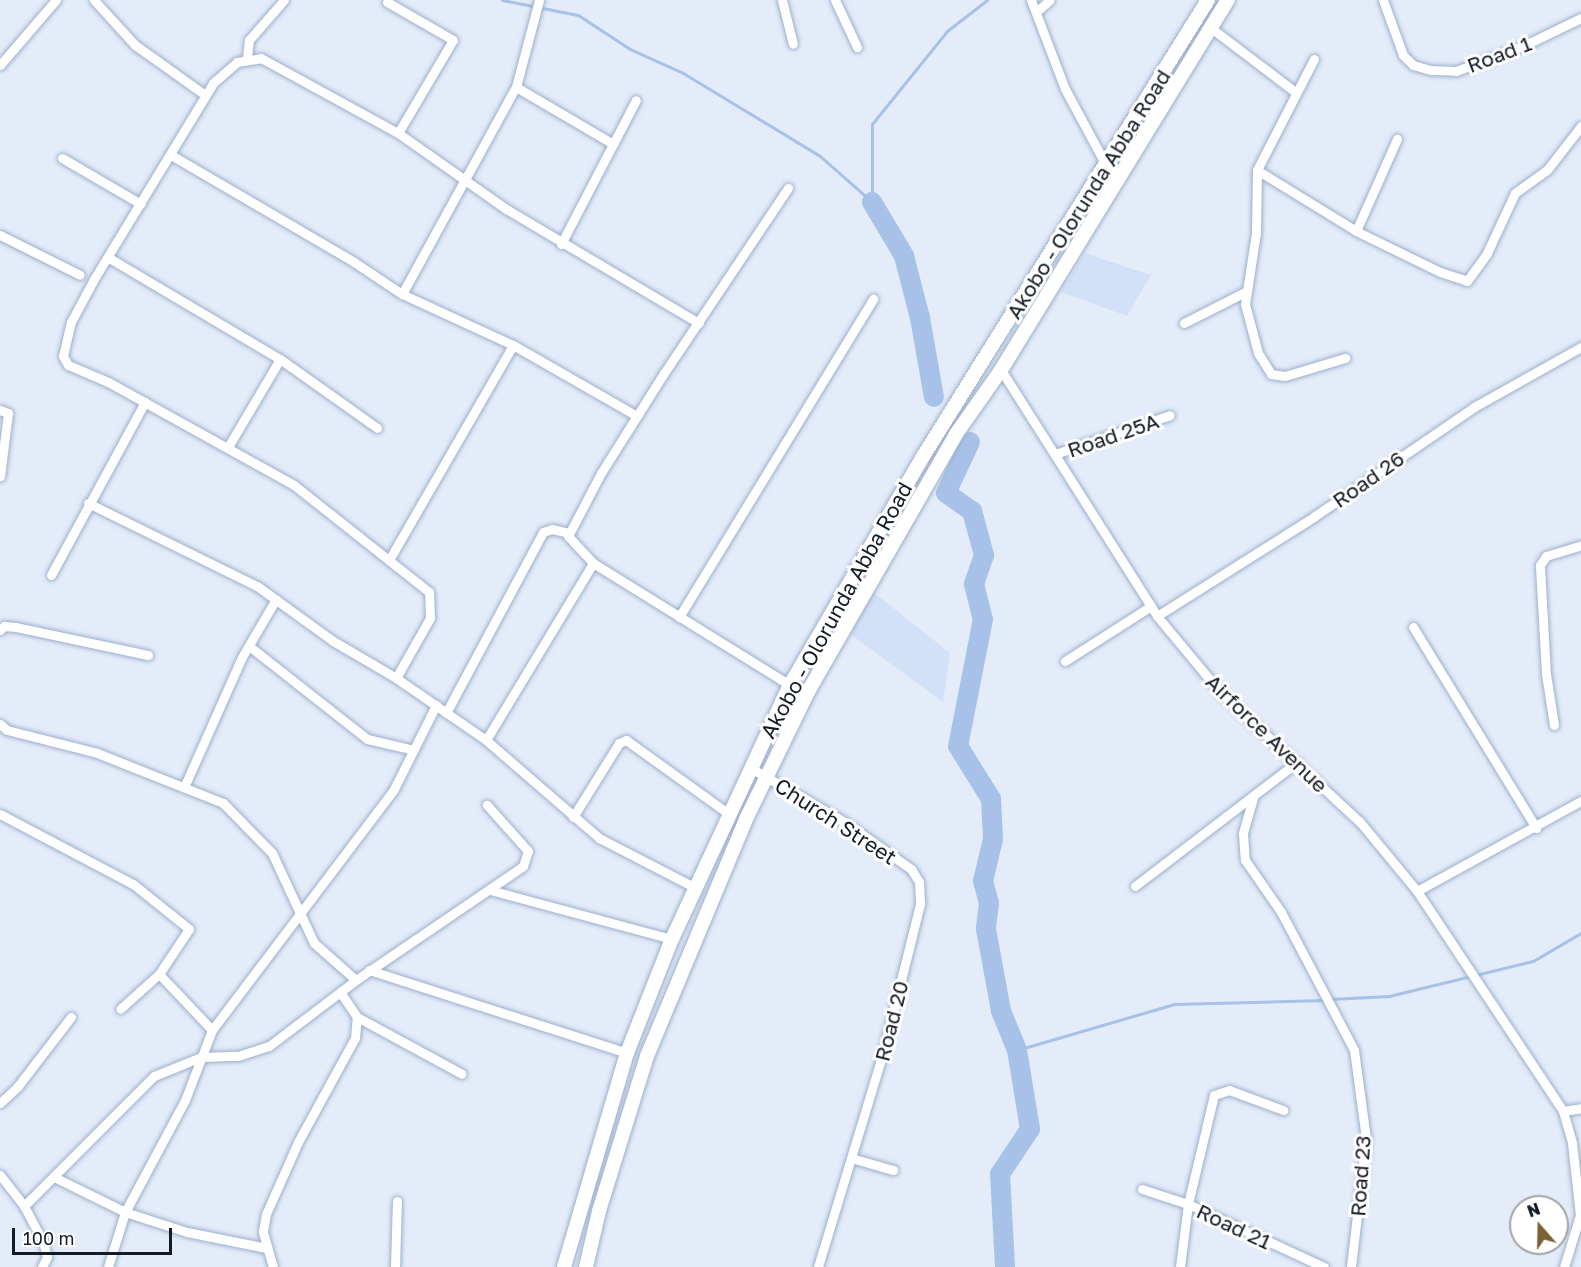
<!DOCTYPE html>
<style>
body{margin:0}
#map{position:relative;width:1581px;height:1267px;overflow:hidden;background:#e4ecf9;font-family:"Golos Text",sans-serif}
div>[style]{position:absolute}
.built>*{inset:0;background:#d3e1f8}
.stream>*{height:3px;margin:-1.5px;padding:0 1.5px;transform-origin:1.5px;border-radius:1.5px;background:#a7c1e9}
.river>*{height:20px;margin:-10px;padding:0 10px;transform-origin:10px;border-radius:10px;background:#a7c1e9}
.roads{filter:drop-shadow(0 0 2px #9cafcc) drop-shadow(0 0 2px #9cafcc)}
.minor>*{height:9px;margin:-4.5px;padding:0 4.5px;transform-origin:4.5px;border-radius:4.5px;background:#fff}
.secondary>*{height:14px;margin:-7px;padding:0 7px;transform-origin:7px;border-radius:7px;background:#fff}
span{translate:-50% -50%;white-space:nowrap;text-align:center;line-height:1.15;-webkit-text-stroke:6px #fff;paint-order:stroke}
.street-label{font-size:21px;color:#141b26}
.north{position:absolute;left:1509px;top:1195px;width:60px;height:60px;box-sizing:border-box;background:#fff;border:2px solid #a1a4a8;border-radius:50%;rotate:340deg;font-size:16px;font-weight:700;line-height:24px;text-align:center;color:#141b26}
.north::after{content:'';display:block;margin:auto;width:21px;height:27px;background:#7c6133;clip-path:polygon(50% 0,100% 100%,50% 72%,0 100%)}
.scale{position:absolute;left:12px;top:1228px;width:160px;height:27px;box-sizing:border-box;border:3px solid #141b26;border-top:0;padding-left:8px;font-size:18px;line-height:21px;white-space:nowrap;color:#141b26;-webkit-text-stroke:4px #fff;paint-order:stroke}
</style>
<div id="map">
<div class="built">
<i style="clip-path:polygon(1085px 253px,1151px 275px,1127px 316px,1061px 292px)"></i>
<i style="clip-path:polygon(868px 588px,950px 653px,943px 702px,843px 629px)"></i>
</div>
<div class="stream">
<i style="left:502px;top:0;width:77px;rotate:11.2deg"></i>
<i style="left:578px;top:15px;width:62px;rotate:33.2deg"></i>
<i style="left:630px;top:49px;width:58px;rotate:24.4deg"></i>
<i style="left:683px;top:73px;width:160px;rotate:31.2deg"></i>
<i style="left:820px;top:156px;width:69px;rotate:41.5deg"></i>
<i style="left:872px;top:202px;width:78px;rotate:-90deg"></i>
<i style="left:872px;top:124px;width:119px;rotate:-51.1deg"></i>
<i style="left:947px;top:31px;width:51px;rotate:-37.8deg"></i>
<i style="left:1330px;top:999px;width:59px;rotate:-2.9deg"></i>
<i style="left:1389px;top:996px;width:148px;rotate:-13.7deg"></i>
<i style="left:1533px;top:961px;width:56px;rotate:-30.3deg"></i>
<i style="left:1017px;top:1050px;width:164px;rotate:-16.3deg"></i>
<i style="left:1174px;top:1004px;width:150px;rotate:-1.5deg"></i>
</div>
<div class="river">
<i style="left:872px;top:202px;width:63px;rotate:59.3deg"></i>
<i style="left:904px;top:256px;width:64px;rotate:75.5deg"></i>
<i style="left:920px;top:318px;width:80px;rotate:80deg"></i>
<i style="left:970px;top:442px;width:56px;rotate:115.2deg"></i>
<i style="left:946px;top:493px;width:32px;rotate:35deg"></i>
<i style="left:972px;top:511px;width:46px;rotate:74.7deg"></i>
<i style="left:984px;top:555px;width:31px;rotate:109deg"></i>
<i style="left:974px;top:584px;width:36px;rotate:76deg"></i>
<i style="left:983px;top:619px;width:129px;rotate:101.1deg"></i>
<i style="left:958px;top:746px;width:62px;rotate:58.1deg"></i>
<i style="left:991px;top:799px;width:40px;rotate:87.1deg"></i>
<i style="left:993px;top:839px;width:43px;rotate:103.4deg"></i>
<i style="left:983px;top:881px;width:23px;rotate:75deg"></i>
<i style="left:989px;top:903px;width:26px;rotate:97deg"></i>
<i style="left:986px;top:929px;width:83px;rotate:79.6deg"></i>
<i style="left:1001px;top:1011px;width:42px;rotate:67.7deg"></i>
<i style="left:1017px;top:1050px;width:80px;rotate:80.7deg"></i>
<i style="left:1030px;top:1129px;width:54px;rotate:123.7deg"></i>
<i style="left:1000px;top:1174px;width:93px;rotate:86.9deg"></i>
</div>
<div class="roads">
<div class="minor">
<i style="left:94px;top:0;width:61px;rotate:47.7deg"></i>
<i style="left:135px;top:45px;width:86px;rotate:35.5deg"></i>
<i style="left:782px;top:0;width:45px;rotate:76deg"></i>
<i style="left:835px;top:0;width:52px;rotate:64.9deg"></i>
<i style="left:1031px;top:0;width:95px;rotate:69.1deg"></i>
<i style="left:1065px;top:89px;width:86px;rotate:61.7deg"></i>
<i style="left:1106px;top:165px;width:17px;rotate:31deg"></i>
<i style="left:1383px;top:0;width:59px;rotate:70deg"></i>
<i style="left:1403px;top:55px;width:14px;rotate:45deg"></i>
<i style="left:1413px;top:65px;width:19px;rotate:16deg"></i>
<i style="left:1431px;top:70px;width:25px;rotate:2deg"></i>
<i style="left:1456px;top:71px;width:72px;rotate:-20.5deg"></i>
<i style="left:1523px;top:46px;width:64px;rotate:-25.8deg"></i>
<i style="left:387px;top:2px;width:76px;rotate:29.9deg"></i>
<i style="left:453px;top:40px;width:108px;rotate:120.6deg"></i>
<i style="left:1036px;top:12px;width:18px;rotate:-41deg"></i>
<i style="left:1211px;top:28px;width:104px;rotate:37.2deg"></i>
<i style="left:247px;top:58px;width:18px;rotate:-84deg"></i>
<i style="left:249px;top:40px;width:53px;rotate:-48.8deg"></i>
<i style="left:1314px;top:59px;width:125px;rotate:117.2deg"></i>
<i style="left:1257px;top:170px;width:63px;rotate:90.9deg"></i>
<i style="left:1256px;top:233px;width:72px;rotate:98.8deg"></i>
<i style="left:1245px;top:304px;width:51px;rotate:75.1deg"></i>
<i style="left:1258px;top:353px;width:25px;rotate:58deg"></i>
<i style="left:1271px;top:374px;width:14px;rotate:8deg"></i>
<i style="left:1285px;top:376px;width:63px;rotate:-16.7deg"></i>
<i style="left:0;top:65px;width:86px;rotate:-49.3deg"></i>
<i style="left:516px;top:87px;width:113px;rotate:30.4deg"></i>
<i style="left:171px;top:155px;width:212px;rotate:30.3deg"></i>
<i style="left:354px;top:262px;width:58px;rotate:33.7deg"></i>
<i style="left:402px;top:294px;width:122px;rotate:24.7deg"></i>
<i style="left:513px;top:345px;width:143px;rotate:29.8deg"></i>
<i style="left:62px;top:158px;width:91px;rotate:30.2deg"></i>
<i style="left:1257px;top:170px;width:116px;rotate:31.6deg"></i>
<i style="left:1356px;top:231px;width:93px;rotate:26deg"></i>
<i style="left:1440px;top:272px;width:28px;rotate:18deg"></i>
<i style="left:1467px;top:281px;width:34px;rotate:-54deg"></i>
<i style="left:1487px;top:253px;width:66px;rotate:-65deg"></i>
<i style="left:1515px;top:193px;width:39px;rotate:-36deg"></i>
<i style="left:1547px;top:170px;width:56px;rotate:-52.3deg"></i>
<i style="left:788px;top:188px;width:223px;rotate:123.8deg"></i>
<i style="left:664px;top:373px;width:118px;rotate:122.2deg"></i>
<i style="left:601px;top:473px;width:71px;rotate:117.6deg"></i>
<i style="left:568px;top:536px;width:37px;rotate:47deg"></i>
<i style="left:593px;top:563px;width:232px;rotate:31.8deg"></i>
<i style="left:1356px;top:231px;width:101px;rotate:-66deg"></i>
<i style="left:0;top:235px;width:89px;rotate:26.6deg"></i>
<i style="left:561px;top:244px;width:162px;rotate:-62.5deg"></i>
<i style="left:109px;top:258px;width:199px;rotate:30.6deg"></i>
<i style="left:280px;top:359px;width:119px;rotate:35.4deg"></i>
<i style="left:402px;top:294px;width:236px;rotate:-61.2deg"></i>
<i style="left:516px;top:87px;width:90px;rotate:-75.2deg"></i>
<i style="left:1184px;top:323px;width:71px;rotate:-26.9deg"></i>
<i style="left:1001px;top:370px;width:291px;rotate:57.6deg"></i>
<i style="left:1157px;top:616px;width:100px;rotate:50.3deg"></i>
<i style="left:1221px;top:693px;width:190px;rotate:42.9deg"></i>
<i style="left:1360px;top:822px;width:89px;rotate:50.4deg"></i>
<i style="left:1417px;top:891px;width:264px;rotate:56.4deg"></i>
<i style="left:1563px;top:1111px;width:33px;rotate:74deg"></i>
<i style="left:1572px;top:1143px;width:72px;rotate:83.7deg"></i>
<i style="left:1580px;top:1215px;width:54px;rotate:107.1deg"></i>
<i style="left:0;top:410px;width:9px;rotate:21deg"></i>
<i style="left:8px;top:413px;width:64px;rotate:97.2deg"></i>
<i style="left:228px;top:447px;width:102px;rotate:-59.4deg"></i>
<i style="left:1055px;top:454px;width:121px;rotate:-18.7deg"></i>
<i style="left:88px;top:503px;width:188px;rotate:26.2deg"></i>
<i style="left:257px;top:586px;width:94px;rotate:35.9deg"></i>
<i style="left:333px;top:641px;width:73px;rotate:30.4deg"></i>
<i style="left:396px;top:678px;width:109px;rotate:34.6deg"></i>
<i style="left:486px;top:740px;width:150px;rotate:40.9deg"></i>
<i style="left:599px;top:838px;width:109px;rotate:27.3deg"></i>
<i style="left:389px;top:560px;width:248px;rotate:-60deg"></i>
<i style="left:51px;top:575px;width:197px;rotate:-61.5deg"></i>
<i style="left:1157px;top:616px;width:187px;rotate:-32.3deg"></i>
<i style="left:1315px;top:516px;width:193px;rotate:-34.4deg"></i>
<i style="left:1474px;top:407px;width:123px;rotate:-29.3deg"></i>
<i style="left:679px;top:617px;width:373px;rotate:-58.6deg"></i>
<i style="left:1413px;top:627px;width:236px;rotate:58.5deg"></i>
<i style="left:0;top:630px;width:6px;rotate:-45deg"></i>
<i style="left:4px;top:626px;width:12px;rotate:5deg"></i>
<i style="left:16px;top:627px;width:135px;rotate:12deg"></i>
<i style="left:249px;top:646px;width:150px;rotate:38.2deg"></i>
<i style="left:367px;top:739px;width:48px;rotate:13.2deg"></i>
<i style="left:1065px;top:661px;width:102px;rotate:-32.6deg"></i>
<i style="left:396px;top:678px;width:69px;rotate:-60.5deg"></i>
<i style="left:430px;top:618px;width:26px;rotate:-92deg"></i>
<i style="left:429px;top:592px;width:172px;rotate:-141.6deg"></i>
<i style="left:294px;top:485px;width:213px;rotate:-151deg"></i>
<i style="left:108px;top:382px;width:43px;rotate:-157deg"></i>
<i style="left:68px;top:365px;width:10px;rotate:-119deg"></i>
<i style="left:63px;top:356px;width:35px;rotate:-77deg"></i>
<i style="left:71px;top:322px;width:49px;rotate:-61.9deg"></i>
<i style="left:94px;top:279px;width:229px;rotate:-58.7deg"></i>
<i style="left:213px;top:83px;width:32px;rotate:-41deg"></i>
<i style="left:237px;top:62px;width:24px;rotate:-9deg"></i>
<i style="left:261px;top:58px;width:156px;rotate:28.7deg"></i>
<i style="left:398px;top:133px;width:132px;rotate:35.1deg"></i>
<i style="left:506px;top:209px;width:224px;rotate:30.6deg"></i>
<i style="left:446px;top:713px;width:205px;rotate:-61.8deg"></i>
<i style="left:543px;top:532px;width:9px;rotate:-18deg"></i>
<i style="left:552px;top:529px;width:17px;rotate:13deg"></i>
<i style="left:0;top:724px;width:9px;rotate:41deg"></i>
<i style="left:7px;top:730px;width:93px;rotate:14.3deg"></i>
<i style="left:97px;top:753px;width:136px;rotate:21.6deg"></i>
<i style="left:223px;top:803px;width:70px;rotate:45.6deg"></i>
<i style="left:272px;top:853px;width:99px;rotate:65deg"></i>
<i style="left:314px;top:943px;width:56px;rotate:41.4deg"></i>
<i style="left:1554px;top:725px;width:52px;rotate:-98.9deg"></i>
<i style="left:1546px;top:674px;width:109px;rotate:-93.2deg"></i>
<i style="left:1540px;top:565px;width:11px;rotate:-56deg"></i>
<i style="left:1546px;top:556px;width:37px;rotate:-17deg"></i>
<i style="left:486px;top:740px;width:207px;rotate:-58.8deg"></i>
<i style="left:749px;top:767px;width:112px;rotate:30deg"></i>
<i style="left:846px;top:823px;width:80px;rotate:35.3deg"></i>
<i style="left:911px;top:869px;width:15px;rotate:58deg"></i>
<i style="left:919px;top:882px;width:22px;rotate:87deg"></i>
<i style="left:920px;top:904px;width:157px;rotate:104deg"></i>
<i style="left:882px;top:1056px;width:220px;rotate:106.9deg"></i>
<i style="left:185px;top:785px;width:140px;rotate:-66deg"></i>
<i style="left:242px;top:657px;width:67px;rotate:-59.6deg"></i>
<i style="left:1253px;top:798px;width:37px;rotate:106deg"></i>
<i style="left:1243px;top:834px;width:26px;rotate:86deg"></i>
<i style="left:1245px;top:860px;width:63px;rotate:55.3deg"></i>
<i style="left:1281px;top:912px;width:156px;rotate:62.1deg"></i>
<i style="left:1354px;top:1050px;width:90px;rotate:82.3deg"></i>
<i style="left:1366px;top:1139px;width:129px;rotate:96.7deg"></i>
<i style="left:0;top:814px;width:150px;rotate:27.8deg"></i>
<i style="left:133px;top:884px;width:72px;rotate:38.8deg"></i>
<i style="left:189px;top:929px;width:54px;rotate:123.7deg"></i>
<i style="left:159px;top:974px;width:52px;rotate:138.1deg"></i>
<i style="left:573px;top:817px;width:87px;rotate:-58.1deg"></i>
<i style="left:619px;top:743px;width:8px;rotate:-23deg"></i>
<i style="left:626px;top:740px;width:127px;rotate:35.7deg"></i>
<i style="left:1135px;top:886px;width:204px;rotate:-37.4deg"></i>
<i style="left:490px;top:890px;width:188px;rotate:15.1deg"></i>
<i style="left:1417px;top:891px;width:187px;rotate:-28.8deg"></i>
<i style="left:369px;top:970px;width:271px;rotate:17.8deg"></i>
<i style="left:159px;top:974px;width:77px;rotate:46.6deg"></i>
<i style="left:357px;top:1017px;width:119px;rotate:28.5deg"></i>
<i style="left:0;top:1103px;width:25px;rotate:-43deg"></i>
<i style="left:18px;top:1086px;width:87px;rotate:-52.5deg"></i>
<i style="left:1563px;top:1111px;width:18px;rotate:-9deg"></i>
<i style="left:851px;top:1158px;width:44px;rotate:15.9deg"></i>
<i style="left:0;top:1175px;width:39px;rotate:52deg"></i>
<i style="left:24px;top:1206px;width:40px;rotate:62deg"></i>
<i style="left:43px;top:1241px;width:16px;rotate:76deg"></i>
<i style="left:47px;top:1257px;width:11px;rotate:117deg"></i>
<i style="left:54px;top:1177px;width:79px;rotate:26.2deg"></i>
<i style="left:125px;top:1212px;width:65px;rotate:17.9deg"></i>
<i style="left:187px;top:1232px;width:81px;rotate:11.4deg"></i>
<i style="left:1142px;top:1189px;width:48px;rotate:18.1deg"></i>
<i style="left:1188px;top:1204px;width:150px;rotate:24.9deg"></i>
<i style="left:24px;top:1206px;width:184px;rotate:-45deg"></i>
<i style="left:154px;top:1076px;width:51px;rotate:-22deg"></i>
<i style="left:201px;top:1057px;width:37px;rotate:-2deg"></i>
<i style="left:238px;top:1056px;width:33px;rotate:-18deg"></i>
<i style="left:269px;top:1046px;width:109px;rotate:-37.2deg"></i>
<i style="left:356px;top:980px;width:202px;rotate:-34.3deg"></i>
<i style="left:523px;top:866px;width:16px;rotate:-72deg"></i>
<i style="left:528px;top:851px;width:62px;rotate:-131.7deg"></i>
<i style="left:108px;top:1267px;width:58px;rotate:-72.8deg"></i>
<i style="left:125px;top:1212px;width:127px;rotate:-61.8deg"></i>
<i style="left:185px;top:1100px;width:75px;rotate:-68.9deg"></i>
<i style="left:212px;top:1030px;width:302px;rotate:-52.9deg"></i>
<i style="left:394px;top:789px;width:94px;rotate:-63.4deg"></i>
<i style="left:273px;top:1267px;width:37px;rotate:-106deg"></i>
<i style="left:263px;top:1231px;width:17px;rotate:-80deg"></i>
<i style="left:266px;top:1214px;width:79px;rotate:-66deg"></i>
<i style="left:298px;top:1142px;width:119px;rotate:-61.3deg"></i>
<i style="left:355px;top:1038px;width:21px;rotate:-85deg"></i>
<i style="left:357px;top:1017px;width:30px;rotate:-124deg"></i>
<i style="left:395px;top:1267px;width:66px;rotate:-88.3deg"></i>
<i style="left:1180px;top:1267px;width:64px;rotate:-82.8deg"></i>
<i style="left:1188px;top:1204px;width:112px;rotate:-76.6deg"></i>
<i style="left:1214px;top:1095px;width:16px;rotate:-18deg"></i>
<i style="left:1229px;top:1090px;width:58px;rotate:20.3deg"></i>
</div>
<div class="secondary">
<i style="left:564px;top:1267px;width:223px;rotate:-73.6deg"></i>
<i style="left:627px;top:1053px;width:123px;rotate:-68.5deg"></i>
<i style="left:672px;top:939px;width:280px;rotate:-65.1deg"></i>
<i style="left:790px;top:685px;width:263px;rotate:-59.8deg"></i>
<i style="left:922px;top:458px;width:540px;rotate:-58.02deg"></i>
<i style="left:586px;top:1267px;width:57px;rotate:-76.9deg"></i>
<i style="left:599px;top:1211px;width:162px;rotate:-72.8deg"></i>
<i style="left:647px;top:1056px;width:259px;rotate:-67.3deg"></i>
<i style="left:747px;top:817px;width:141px;rotate:-64deg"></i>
<i style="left:809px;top:690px;width:295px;rotate:-60.1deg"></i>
<i style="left:956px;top:434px;width:78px;rotate:-54.9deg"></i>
<i style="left:1001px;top:370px;width:434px;rotate:-58.5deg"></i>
</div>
</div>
<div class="street-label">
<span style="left:1499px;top:54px;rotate:-21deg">Road 1</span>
<span style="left:1088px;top:194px;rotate:-58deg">Akobo - Olorunda Abba Road</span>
<span style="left:1113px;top:435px;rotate:-19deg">Road 25A</span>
<span style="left:1368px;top:479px;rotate:-35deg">Road 26</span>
<span style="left:836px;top:610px;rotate:-61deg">Akobo - Olorunda Abba Road</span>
<span style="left:1267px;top:733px;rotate:44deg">Airforce Avenue</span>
<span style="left:836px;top:821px;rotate:33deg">Church Street</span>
<span style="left:891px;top:1021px;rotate:-76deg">Road 20</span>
<span style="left:1360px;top:1176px;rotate:-86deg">Road 23</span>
<span style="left:1234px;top:1226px;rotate:25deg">Road 21</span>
</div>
<div class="north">N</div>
<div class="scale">100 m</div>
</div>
